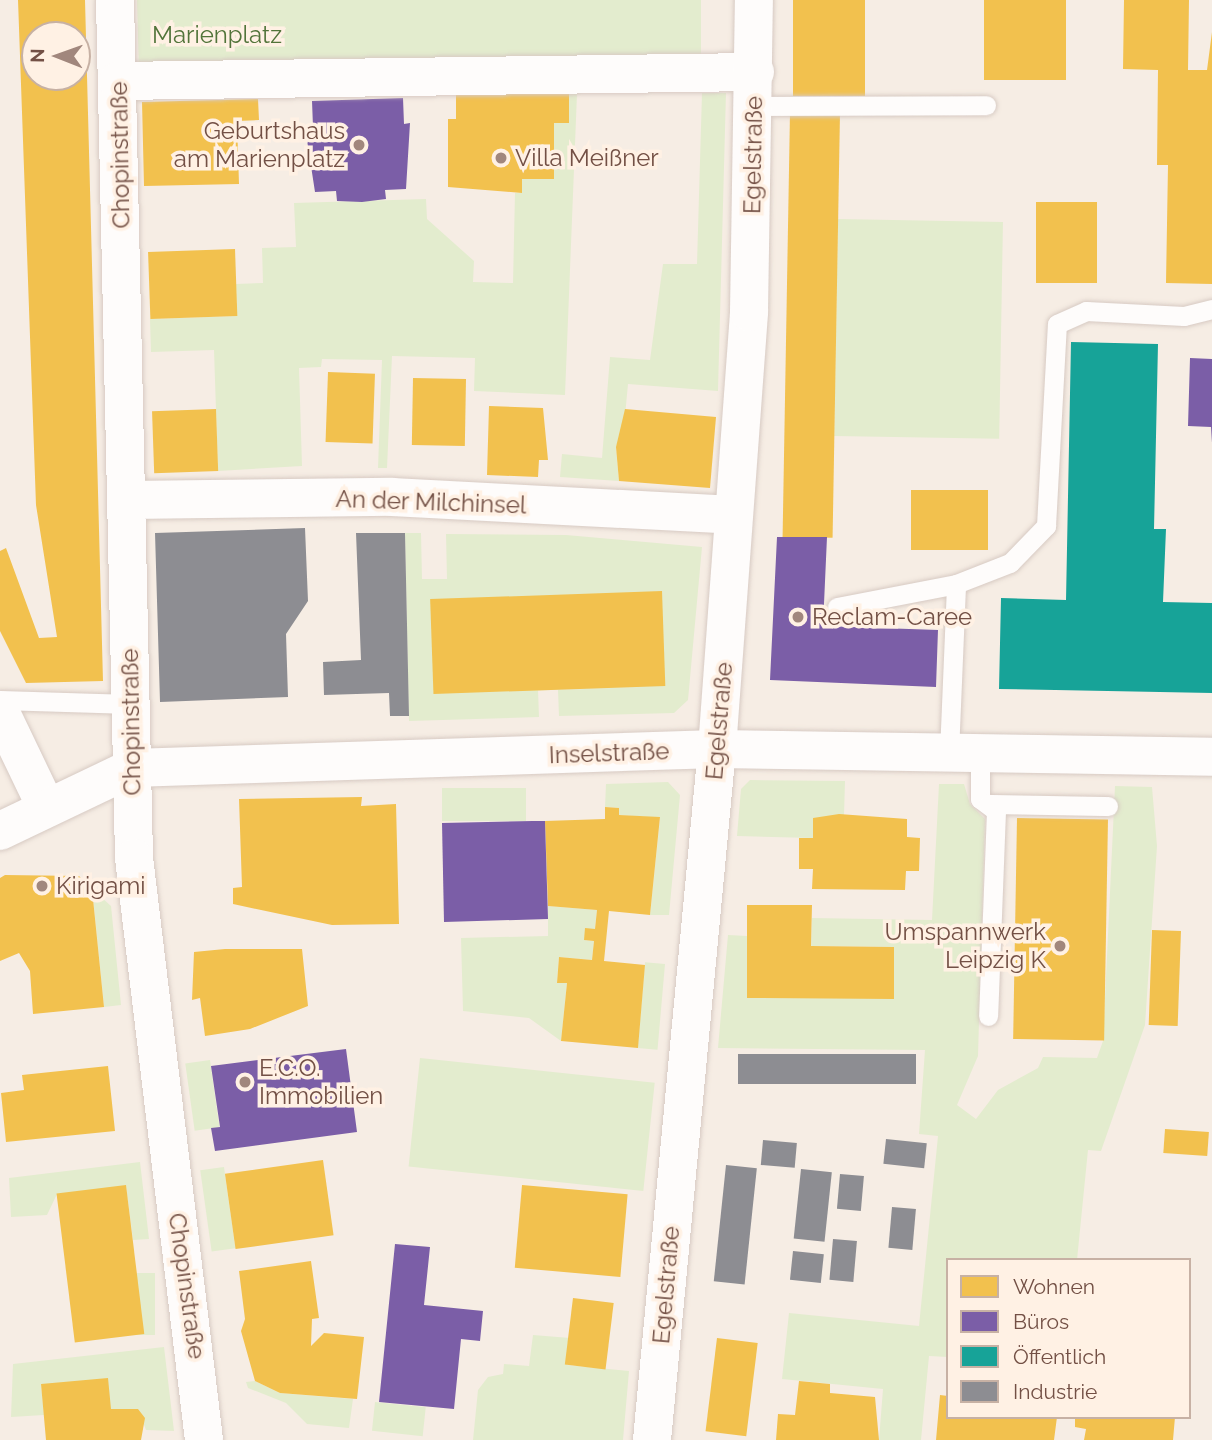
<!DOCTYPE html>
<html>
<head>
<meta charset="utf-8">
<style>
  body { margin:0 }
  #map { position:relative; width:1212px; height:1440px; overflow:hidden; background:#f6ede4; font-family:Raleway,sans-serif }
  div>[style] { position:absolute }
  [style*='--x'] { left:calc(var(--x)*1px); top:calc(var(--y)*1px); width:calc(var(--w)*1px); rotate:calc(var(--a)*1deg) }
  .green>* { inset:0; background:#e3ecce; transform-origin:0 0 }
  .homes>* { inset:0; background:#f2c14e; transform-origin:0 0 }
  .offices>* { inset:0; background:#7b5ea7 }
  .public>* { inset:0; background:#17a398 }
  .industry>* { inset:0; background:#8d8d92; transform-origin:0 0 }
  .roads { filter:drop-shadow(0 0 2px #d7cac3) drop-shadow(0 0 2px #d7cac3) }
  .lane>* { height:19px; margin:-9.5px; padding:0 9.5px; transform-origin:9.5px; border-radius:9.5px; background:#fefcfb }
  .street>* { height:38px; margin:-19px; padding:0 19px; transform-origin:19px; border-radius:19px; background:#fefcfb }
  .dots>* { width:19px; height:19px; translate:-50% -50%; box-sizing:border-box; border:4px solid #fff1e4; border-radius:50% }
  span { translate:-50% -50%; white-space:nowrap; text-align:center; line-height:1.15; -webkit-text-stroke:7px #fff1e4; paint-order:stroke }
  .park-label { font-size:24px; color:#52743a }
  .poi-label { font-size:24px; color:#735045 }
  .right { translate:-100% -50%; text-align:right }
  .left { translate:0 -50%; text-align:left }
  .street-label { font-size:24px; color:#735045 }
  .legend { position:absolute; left:946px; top:1258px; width:245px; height:161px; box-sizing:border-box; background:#fff1e4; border:2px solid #c7b1a4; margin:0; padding:9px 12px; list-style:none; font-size:21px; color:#735045 }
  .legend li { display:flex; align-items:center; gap:14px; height:35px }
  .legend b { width:35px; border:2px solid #c7b1a4 }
  .north { position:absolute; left:21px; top:21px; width:70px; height:70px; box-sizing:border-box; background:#fff1e4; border:2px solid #c7b1a4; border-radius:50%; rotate:271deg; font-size:19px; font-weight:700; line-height:28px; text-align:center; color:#735045 }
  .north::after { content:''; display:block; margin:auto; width:24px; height:32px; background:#a1877d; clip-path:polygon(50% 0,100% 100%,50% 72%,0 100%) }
</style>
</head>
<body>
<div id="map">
  <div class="green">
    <div style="clip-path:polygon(137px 0,701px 0,701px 60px,139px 72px)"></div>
    <div style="clip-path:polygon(702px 93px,726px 93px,718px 391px,628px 384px,623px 437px,616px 447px,619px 481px,560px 477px,562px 454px,602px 458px,610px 357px,650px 360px,663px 264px,697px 264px)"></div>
    <div style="clip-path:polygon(569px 94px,577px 94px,565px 395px,474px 391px,475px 358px,392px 356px,387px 468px,378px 468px,382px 360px,322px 359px,321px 367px,299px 368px,302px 466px,218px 471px,214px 350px,151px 352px,150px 319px,237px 316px,236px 284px,263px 283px,262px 248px,296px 247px,294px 203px,426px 199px,427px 219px,474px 261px,473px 282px,513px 283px,515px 193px,522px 193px,522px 179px,554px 179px,554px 123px,569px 123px)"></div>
    <div style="left:838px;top:219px;width:165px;height:217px;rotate:1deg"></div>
    <div style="clip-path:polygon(405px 533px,421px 533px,422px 579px,447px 579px,446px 534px,566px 535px,702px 547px,688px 700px,674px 713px,559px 716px,558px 690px,666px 686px,434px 694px,538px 690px,539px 717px,409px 721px)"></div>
    <div style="clip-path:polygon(750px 780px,845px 781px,844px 815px,813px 838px,737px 836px,741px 789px)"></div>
    <div style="clip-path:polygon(668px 782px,680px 795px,669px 915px,650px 915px,660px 818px,619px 815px,619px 808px,605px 807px,606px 784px)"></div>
    <div style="clip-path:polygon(939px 784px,964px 784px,970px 804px,985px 819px,978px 1056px,957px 1105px,976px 1119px,998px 1090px,1038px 1068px,1043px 1057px,1097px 1058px,1103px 1041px,1115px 786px,1152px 787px,1157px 846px,1145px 1025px,1101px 1151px,1088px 1150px,1077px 1260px,948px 1260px,948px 1357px,929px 1356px,921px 1440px,879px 1440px,883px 1389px,782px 1379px,789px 1313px,919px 1326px,938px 1136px,919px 1134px,925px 1050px,718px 1048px,728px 935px,747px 936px,747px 998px,894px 998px,894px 947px,811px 946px,812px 918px,932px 920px)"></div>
    <div style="left:526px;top:788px;width:33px;height:84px;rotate:90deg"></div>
    <div style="clip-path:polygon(101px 897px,111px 906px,121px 1005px,104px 1007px,93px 898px)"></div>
    <div style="clip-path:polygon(548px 906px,597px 910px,595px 929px,584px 940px,594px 941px,592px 960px,559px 957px,557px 982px,567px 983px,561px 1041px,529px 1018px,463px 1011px,461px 938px,548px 936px)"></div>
    <div style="left:665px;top:964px;width:86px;height:20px;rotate:95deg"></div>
    <div style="left:420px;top:1058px;width:236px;height:109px;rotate:6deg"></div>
    <div style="left:210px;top:1060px;width:68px;height:25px;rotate:82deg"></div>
    <div style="clip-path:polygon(140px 1162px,149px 1239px,133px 1240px,126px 1186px,57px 1194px,47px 1215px,11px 1217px,9px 1178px)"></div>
    <div style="left:224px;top:1167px;width:82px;height:24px;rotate:82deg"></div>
    <div style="left:137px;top:1273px;width:18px;height:62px"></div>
    <div style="clip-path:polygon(533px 1335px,570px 1338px,567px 1365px,629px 1371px,623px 1440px,473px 1440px,478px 1390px,488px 1377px,503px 1374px,504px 1364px,529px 1366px)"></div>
    <div style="clip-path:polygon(164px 1347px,174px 1431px,146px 1430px,138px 1409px,111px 1409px,41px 1384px,44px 1415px,11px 1417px,13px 1364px)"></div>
    <div style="clip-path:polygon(255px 1381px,280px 1393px,353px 1399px,349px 1428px,307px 1424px,286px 1403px,248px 1388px,246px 1382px)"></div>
    <div style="left:375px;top:1402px;width:51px;height:29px;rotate:6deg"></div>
  </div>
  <div class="homes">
    <div style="clip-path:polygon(evenodd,18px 0,85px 0,103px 681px,26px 683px,0 631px,0 551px,6px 548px,39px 638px,57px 637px,36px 505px,18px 0,35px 35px,77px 35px,77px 77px,35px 77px,35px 35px)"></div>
    <div style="left:793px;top:0;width:72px;height:96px"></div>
    <div style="left:984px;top:0;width:82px;height:80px"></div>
    <div style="clip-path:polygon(1124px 0,1189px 0,1188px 70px,1207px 70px,1212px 32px,1212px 284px,1166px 283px,1168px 165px,1157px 165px,1158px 70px,1123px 69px)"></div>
    <div style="clip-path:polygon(456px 94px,569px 94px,569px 123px,554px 123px,554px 179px,522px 179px,522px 193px,448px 187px,448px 119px,456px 119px)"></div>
    <div style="clip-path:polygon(258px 99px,259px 120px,237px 121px,239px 184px,144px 186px,142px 102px)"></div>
    <div style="left:790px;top:112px;width:50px;height:425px;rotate:1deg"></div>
    <div style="left:1036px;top:202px;width:61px;height:81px"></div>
    <div style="left:235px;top:249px;width:67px;height:87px;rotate:88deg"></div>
    <div style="left:328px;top:372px;width:47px;height:70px;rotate:2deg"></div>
    <div style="left:413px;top:378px;width:53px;height:67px;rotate:1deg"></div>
    <div style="clip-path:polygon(489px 406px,543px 408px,548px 460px,539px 460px,538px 477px,487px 475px)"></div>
    <div style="left:216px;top:409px;width:62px;height:64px;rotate:88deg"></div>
    <div style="clip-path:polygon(625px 409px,716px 417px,710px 488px,619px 481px,616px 447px)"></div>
    <div style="left:911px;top:490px;width:77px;height:60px"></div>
    <div style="left:662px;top:591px;width:95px;height:232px;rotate:88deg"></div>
    <div style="clip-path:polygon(362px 797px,361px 806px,396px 804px,399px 924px,332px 925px,233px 904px,233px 888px,242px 887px,239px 799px)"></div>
    <div style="clip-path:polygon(605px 807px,619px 808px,619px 815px,660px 817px,650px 915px,609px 911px,604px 961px,645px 965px,638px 1048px,561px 1041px,567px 983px,557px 983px,559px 957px,592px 960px,594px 941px,584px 940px,585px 928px,595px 929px,597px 910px,548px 906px,545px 821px,605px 819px)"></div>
    <div style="clip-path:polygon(839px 814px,907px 819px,907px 837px,920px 838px,919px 871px,906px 871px,905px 890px,812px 889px,813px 869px,799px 869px,799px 838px,813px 838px,813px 818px)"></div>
    <div style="left:1017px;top:818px;width:91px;height:221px;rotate:1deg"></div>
    <div style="clip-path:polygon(5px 875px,79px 876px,92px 889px,104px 1007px,33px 1014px,30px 971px,19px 953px,0 961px,0 878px)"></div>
    <div style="clip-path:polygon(747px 905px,812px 905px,811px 946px,894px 947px,894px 999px,747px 998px)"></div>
    <div style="left:1152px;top:930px;width:29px;height:95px;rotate:2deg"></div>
    <div style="clip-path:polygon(225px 949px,302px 949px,308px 1006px,250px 1029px,205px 1036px,200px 998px,192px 1000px,194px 952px)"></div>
    <div style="clip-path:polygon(108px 1066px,115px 1131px,6px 1142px,1px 1093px,24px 1090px,22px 1075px)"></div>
    <div style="left:1165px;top:1129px;width:44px;height:24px;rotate:4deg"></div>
    <div style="left:323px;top:1160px;width:76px;height:99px;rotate:82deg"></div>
    <div style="left:126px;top:1185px;width:150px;height:70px;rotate:83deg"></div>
    <div style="left:522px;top:1185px;width:106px;height:83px;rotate:5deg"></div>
    <div style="clip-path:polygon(311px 1261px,319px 1318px,312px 1319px,311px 1346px,324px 1333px,364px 1337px,357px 1399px,280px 1393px,255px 1381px,241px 1331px,245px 1319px,239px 1271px)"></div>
    <div style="left:573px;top:1298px;width:41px;height:67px;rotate:7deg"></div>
    <div style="left:717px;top:1338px;width:41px;height:94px;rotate:7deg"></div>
    <div style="clip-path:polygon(108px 1378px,111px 1409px,138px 1409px,145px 1418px,141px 1440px,46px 1440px,41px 1384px)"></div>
    <div style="clip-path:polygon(799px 1381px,830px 1384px,830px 1393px,875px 1397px,879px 1440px,776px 1440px,778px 1414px,795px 1415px)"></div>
    <div style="clip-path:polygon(940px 1395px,948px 1396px,948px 1417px,1057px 1417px,1054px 1440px,936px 1440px)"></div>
    <div style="clip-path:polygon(1075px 1417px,1175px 1417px,1173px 1440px,1084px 1440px,1086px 1429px,1075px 1427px)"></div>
  </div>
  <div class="offices">
    <div style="clip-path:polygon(403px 98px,404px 124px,410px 123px,406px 189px,385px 190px,386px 199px,362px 202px,337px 201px,336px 191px,315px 192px,305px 127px,313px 127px,312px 101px)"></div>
    <div style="clip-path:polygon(1190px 358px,1212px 359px,1212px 443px,1211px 427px,1188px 426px)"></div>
    <div style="clip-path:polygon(777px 537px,827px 537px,823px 626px,938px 630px,936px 687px,770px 680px)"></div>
    <div style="clip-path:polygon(533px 821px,545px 821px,548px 919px,444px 922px,442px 823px)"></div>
    <div style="clip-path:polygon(346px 1049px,357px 1132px,215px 1151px,211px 1128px,220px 1127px,211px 1066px)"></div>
    <div style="clip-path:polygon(395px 1244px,430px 1247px,424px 1305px,483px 1311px,480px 1341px,461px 1339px,454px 1409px,379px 1402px)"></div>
  </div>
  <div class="public">
    <div style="clip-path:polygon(1071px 342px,1158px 344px,1154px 529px,1166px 529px,1163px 602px,1212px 603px,1212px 693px,999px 689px,1001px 598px,1066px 600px)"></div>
  </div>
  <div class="industry">
    <div style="clip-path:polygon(305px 528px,308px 601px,286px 634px,288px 697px,160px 702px,155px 533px)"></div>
    <div style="clip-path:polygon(356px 533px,405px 533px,409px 716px,390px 716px,389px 693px,324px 695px,323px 662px,361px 660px)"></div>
    <div style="left:738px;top:1054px;width:178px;height:30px"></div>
    <div style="left:886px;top:1139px;width:41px;height:25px;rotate:6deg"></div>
    <div style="left:763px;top:1140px;width:34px;height:25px;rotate:5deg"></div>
    <div style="left:726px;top:1165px;width:31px;height:117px;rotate:6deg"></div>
    <div style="left:801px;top:1169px;width:31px;height:70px;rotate:6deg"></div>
    <div style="left:840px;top:1174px;width:24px;height:35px;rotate:5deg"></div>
    <div style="left:892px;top:1207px;width:24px;height:41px;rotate:5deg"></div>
    <div style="left:833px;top:1239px;width:24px;height:41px;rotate:5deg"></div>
    <div style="left:793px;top:1251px;width:31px;height:29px;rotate:6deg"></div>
  </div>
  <div class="roads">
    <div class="lane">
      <div style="--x:754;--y:106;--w:232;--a:-0.2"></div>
      <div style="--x:837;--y:607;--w:121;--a:-10.9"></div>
      <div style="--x:0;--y:700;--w:131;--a:1.7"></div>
      <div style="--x:949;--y:753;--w:169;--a:-87.6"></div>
      <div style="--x:956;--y:584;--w:58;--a:-21.3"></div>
      <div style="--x:1010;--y:563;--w:52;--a:-45.8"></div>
      <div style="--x:1046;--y:526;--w:202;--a:-86.9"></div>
      <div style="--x:1057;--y:324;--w:32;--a:-24"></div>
      <div style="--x:1086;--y:311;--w:98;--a:2.9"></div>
      <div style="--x:1184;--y:316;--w:29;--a:-14"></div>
      <div style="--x:980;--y:753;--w:46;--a:90"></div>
      <div style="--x:980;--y:799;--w:20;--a:37"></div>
      <div style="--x:996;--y:811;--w:205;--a:92.2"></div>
      <div style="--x:988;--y:804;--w:120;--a:1"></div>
    </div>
    <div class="street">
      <div style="--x:115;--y:0;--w:858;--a:88.73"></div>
      <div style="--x:134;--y:858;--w:586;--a:83.14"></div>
      <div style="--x:118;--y:81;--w:637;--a:-0.81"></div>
      <div style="--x:128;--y:500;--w:264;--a:-0.7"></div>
      <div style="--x:392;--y:497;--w:342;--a:3"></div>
      <div style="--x:0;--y:711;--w:106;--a:64.4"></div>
      <div style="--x:0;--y:831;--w:146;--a:-25.5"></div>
      <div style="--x:132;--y:768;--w:585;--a:-1.86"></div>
      <div style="--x:717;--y:749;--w:495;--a:0.9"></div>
      <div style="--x:652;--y:1440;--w:694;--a:-84.63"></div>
      <div style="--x:717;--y:749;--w:438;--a:-85.8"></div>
      <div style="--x:749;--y:312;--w:312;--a:-89.1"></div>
    </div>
  </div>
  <div class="dots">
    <div style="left:359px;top:145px;background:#a1877d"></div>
    <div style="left:501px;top:158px;background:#a1877d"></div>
    <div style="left:798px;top:617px;background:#a1877d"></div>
    <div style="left:42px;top:886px;background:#a1877d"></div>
    <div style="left:1060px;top:946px;background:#a1877d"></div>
    <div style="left:245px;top:1082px;background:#a1877d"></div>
  </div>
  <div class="park-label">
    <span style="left:217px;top:35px">Marienplatz</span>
  </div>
  <div class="poi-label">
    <span class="right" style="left:345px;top:145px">Geburtshaus<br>am Marienplatz</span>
    <span class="left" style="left:515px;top:158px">Villa Meißner</span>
    <span class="left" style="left:812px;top:617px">Reclam-Caree</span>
    <span class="left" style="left:56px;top:886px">Kirigami</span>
    <span class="right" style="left:1046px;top:946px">Umspannwerk<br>Leipzig K</span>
    <span class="left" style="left:259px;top:1082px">E.C.O.<br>Immobilien</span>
  </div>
  <div class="street-label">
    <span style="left:120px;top:155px;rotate:-91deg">Chopinstraße</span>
    <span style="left:753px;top:155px;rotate:-89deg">Egelstraße</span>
    <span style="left:431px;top:502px;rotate:2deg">An der Milchinsel</span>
    <span style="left:719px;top:721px;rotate:-85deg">Egelstraße</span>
    <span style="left:131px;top:722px;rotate:-91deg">Chopinstraße</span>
    <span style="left:609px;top:753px;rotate:-2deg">Inselstraße</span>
    <span style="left:666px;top:1285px;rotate:-85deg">Egelstraße</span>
    <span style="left:187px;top:1286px;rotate:82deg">Chopinstraße</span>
  </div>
  <ul class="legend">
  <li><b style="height:19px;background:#f2c14e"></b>Wohnen</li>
  <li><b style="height:19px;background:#7b5ea7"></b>Büros</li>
  <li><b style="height:19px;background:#17a398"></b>Öffentlich</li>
  <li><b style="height:19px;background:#8d8d92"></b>Industrie</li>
  </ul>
  <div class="north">N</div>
</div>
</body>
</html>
